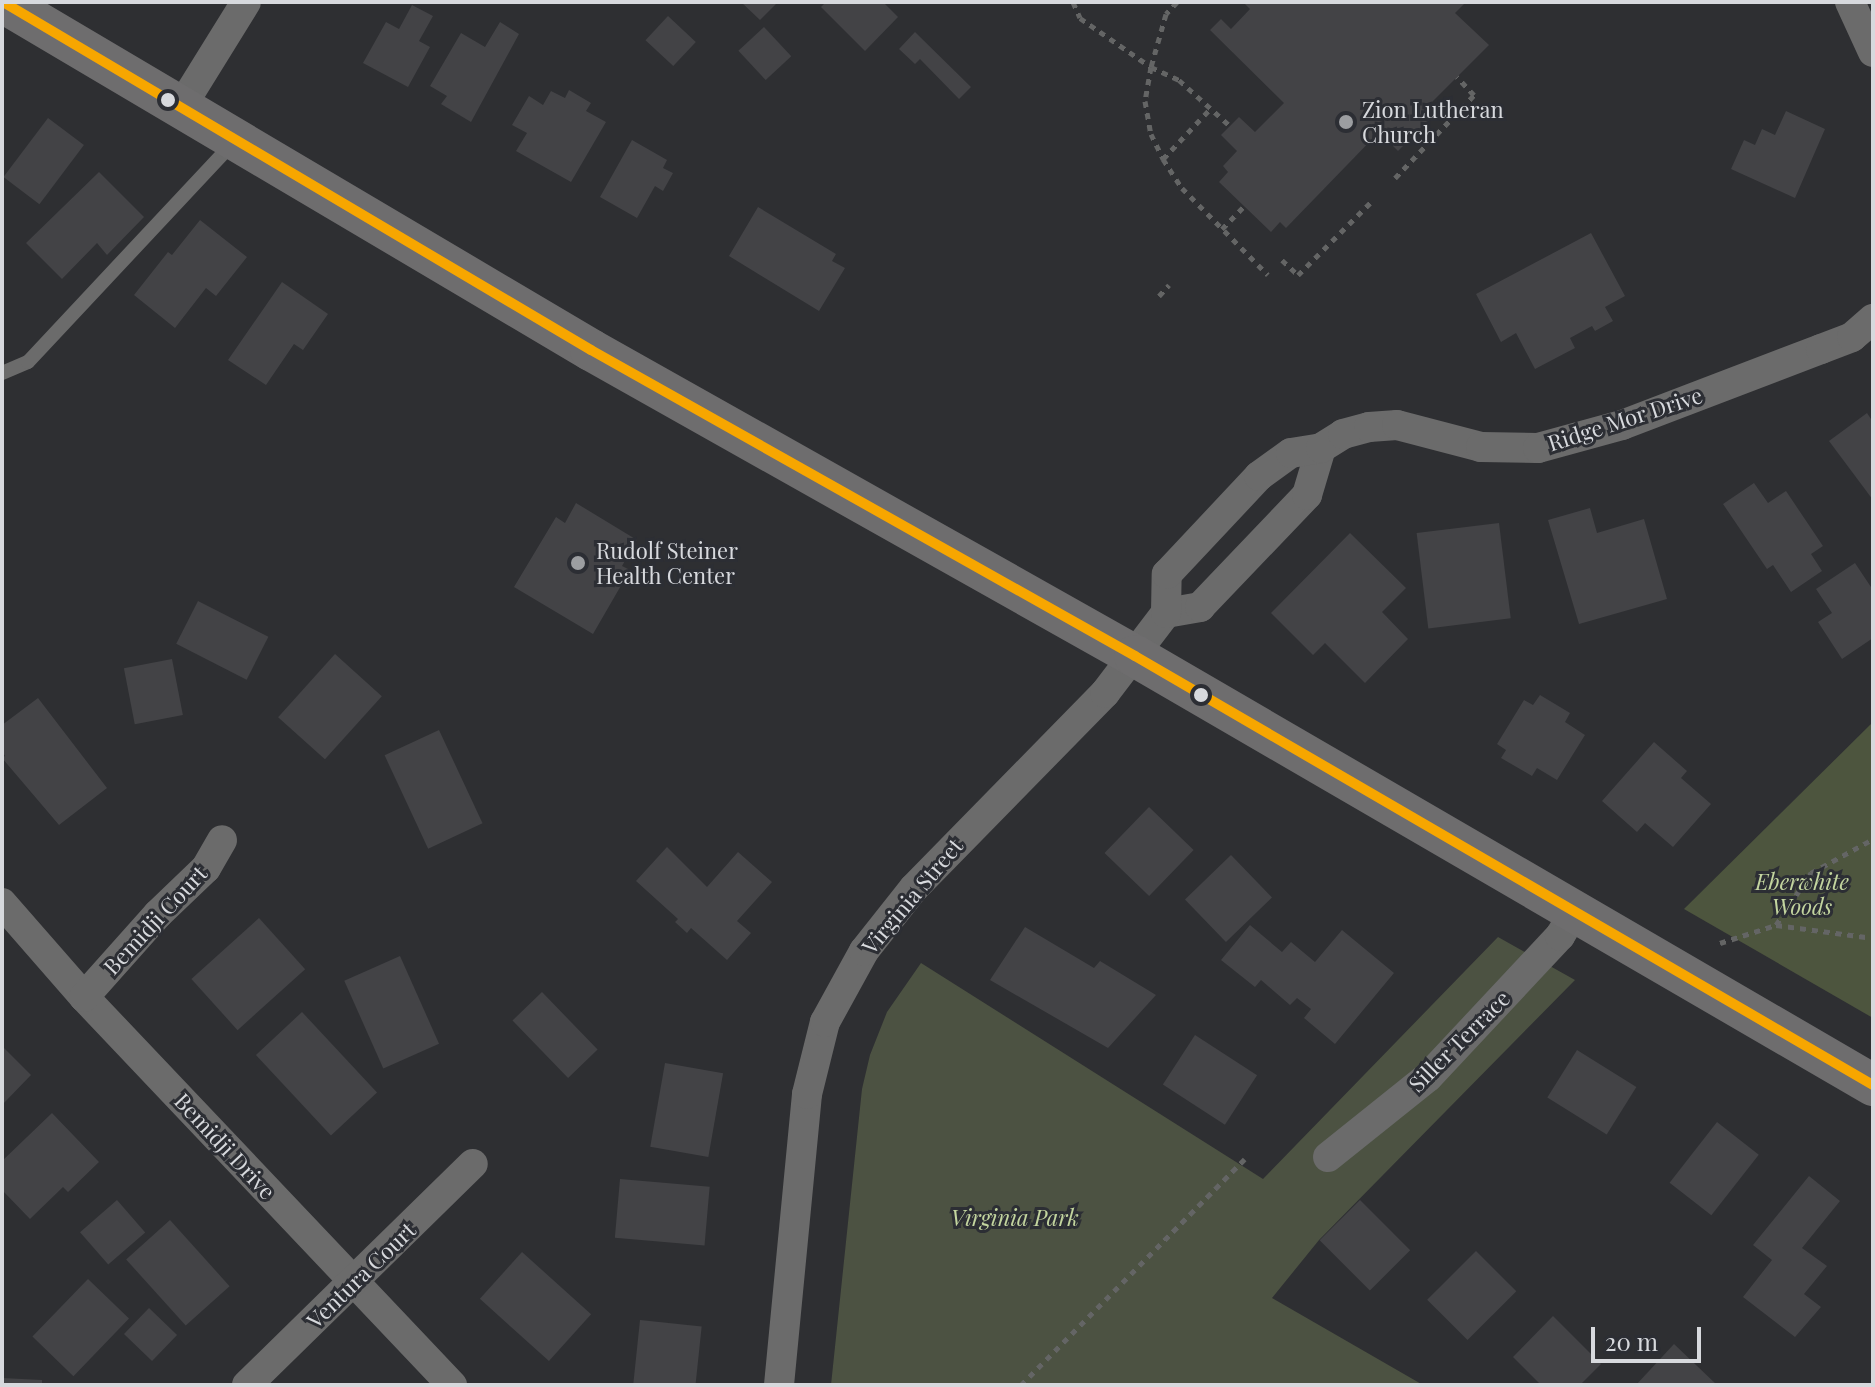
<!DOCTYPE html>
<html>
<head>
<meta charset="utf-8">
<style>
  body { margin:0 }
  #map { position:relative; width:1875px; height:1387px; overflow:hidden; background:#2e2f32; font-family:"Playfair Display",serif }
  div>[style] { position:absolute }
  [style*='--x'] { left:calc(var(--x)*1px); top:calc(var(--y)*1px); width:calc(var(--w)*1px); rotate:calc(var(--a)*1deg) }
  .green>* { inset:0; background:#4c5242 }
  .forest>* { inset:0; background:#4d553e }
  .building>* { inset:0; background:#434346; transform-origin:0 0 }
  .path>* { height:5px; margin-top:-2.5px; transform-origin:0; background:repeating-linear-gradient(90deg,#646565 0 6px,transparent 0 12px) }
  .lane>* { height:14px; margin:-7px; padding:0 7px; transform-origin:7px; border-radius:7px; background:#6b6b6b }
  .street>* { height:30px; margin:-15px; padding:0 15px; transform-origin:15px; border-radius:15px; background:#6b6b6b }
  .secondary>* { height:42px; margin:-21px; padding:0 21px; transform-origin:21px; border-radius:21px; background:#6e6d6e }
  .bus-1>* { height:10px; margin:-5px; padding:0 5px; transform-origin:5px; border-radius:5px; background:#f7a600 }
  .dots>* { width:22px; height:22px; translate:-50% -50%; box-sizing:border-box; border:4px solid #2c2e34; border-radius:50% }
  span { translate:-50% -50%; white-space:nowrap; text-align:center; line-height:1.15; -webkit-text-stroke:6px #2c2e34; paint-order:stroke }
  .poi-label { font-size:22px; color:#d7d9dd }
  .left { translate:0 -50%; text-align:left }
  .street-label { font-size:22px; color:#d7d9dd }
  .park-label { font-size:22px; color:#c3d59f; font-style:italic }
  .frame { position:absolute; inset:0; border:4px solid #d7d9dd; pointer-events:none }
  .scale { position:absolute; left:1591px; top:1327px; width:110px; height:36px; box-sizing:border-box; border:4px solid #d7d9dd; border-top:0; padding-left:10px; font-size:24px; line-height:28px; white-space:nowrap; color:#d7d9dd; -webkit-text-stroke:6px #2c2e34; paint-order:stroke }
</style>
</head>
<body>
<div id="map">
  <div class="green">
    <div style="clip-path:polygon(1498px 937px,1575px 980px,1319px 1240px,1272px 1298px,1423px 1385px,831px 1385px,862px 1089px,870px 1055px,887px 1012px,921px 963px,1263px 1179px)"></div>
  </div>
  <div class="forest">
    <div style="clip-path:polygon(1873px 722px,1873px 1018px,1684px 909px)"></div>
  </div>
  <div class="building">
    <div style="clip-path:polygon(741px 2px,778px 2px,760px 20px)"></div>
    <div style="clip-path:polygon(826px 2px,883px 2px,898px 17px,865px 51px,821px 7px)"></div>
    <div style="clip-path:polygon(1243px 2px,1466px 2px,1455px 13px,1489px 45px,1429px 105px,1437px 112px,1398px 151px,1379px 132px,1286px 228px,1280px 222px,1271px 232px,1219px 182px,1228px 172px,1223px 166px,1237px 151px,1221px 135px,1239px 117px,1255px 132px,1284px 103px,1210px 30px,1221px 19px,1231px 29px,1250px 9px)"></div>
    <div style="clip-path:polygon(412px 5px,433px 16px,419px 41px,430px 47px,408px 87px,363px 63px,386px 22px,399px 29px)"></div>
    <div style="left:668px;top:16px;width:38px;height:33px;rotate:43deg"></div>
    <div style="clip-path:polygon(500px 22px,519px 34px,471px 122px,441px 104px,447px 96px,430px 86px,461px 33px,485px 47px)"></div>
    <div style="left:764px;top:27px;width:40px;height:35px;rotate:47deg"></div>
    <div style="clip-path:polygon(915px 32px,971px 87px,959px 99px,920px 59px,915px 64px,899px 49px)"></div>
    <div style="clip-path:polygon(569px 90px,591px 103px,586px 111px,606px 122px,571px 182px,516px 151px,527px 133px,512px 125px,529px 96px,543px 105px,551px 91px,565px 98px)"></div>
    <div style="clip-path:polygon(1786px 111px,1825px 129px,1795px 198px,1731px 169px,1744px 140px,1755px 145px,1762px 129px,1775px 135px)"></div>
    <div style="left:48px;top:118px;width:45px;height:74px;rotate:37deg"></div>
    <div style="clip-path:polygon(632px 140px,667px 160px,663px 168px,673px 173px,663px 191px,655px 186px,637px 218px,600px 197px)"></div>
    <div style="clip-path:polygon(99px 172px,144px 217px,107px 255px,97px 243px,62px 279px,26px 243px)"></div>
    <div style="clip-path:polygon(758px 207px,836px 254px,832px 261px,845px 268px,819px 311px,729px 256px)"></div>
    <div style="clip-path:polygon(200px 220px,247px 257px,216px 296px,206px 288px,175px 328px,134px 295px,168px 252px,172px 255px)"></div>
    <div style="clip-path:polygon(1591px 233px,1625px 296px,1605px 307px,1613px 321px,1595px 331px,1592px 326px,1570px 338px,1575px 348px,1535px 369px,1516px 333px,1501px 342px,1476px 294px)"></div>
    <div style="clip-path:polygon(282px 282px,328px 314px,303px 350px,294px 344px,266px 385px,228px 360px)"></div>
    <div style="clip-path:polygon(1867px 413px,1873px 422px,1873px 500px,1829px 441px)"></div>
    <div style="clip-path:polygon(1754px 483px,1768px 503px,1786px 491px,1823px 546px,1811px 554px,1822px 571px,1791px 592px,1773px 565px,1767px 569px,1723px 504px)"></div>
    <div style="clip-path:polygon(576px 503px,637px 540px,622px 566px,630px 570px,593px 634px,514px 587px,556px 517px,565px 523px)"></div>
    <div style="clip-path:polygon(1590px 508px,1597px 533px,1644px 519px,1667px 599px,1579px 624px,1548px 520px)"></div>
    <div style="left:1499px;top:523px;width:96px;height:83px;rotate:83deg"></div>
    <div style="clip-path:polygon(1350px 533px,1406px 588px,1382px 612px,1408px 639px,1365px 683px,1325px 643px,1313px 655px,1271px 613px)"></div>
    <div style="clip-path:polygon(1855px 563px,1873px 590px,1873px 638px,1842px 659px,1818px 622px,1832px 613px,1816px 589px)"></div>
    <div style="left:198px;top:601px;width:79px;height:48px;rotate:27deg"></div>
    <div style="left:335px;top:654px;width:63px;height:85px;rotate:42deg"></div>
    <div style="left:172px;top:659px;width:57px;height:49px;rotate:79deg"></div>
    <div style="clip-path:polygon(1540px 695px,1570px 713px,1565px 722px,1585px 735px,1557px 780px,1537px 768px,1532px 776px,1501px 758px,1506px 750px,1497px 744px,1524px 700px,1533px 705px)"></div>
    <div style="clip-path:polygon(38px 698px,107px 788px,59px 825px,2px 758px,5px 756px,2px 751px,2px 725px)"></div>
    <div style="left:439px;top:730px;width:103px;height:60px;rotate:65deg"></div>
    <div style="clip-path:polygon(1654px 742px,1687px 771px,1681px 778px,1711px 804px,1673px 847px,1645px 823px,1637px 832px,1602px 801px)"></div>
    <div style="left:1149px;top:807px;width:62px;height:64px;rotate:44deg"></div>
    <div style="clip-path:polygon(667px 847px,707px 887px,738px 852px,772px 882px,737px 921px,751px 933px,727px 960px,691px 928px,687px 933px,675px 922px,678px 919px,636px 881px)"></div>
    <div style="left:1231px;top:855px;width:59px;height:64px;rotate:46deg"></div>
    <div style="left:259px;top:918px;width:69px;height:91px;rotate:48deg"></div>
    <div style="clip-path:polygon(1250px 925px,1282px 952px,1291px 942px,1315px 962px,1342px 930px,1394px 973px,1335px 1044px,1304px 1018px,1311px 1009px,1297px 998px,1290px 1005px,1261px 980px,1255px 987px,1221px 960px)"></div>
    <div style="clip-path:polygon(1025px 927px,1094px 968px,1100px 961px,1156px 995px,1108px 1048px,990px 980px)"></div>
    <div style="left:400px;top:956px;width:96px;height:61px;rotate:66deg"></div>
    <div style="left:542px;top:992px;width:80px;height:41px;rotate:46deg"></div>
    <div style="left:302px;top:1012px;width:110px;height:63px;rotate:47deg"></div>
    <div style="left:1195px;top:1035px;width:74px;height:59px;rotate:33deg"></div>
    <div style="clip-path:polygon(2px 1046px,31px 1075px,2px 1105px)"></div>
    <div style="left:1577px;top:1050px;width:70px;height:56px;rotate:32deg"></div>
    <div style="left:665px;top:1063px;width:59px;height:85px;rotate:10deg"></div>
    <div style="clip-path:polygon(52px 1113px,99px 1162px,68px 1192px,63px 1187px,30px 1219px,2px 1190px,2px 1161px)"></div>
    <div style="left:1717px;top:1122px;width:53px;height:77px;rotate:38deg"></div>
    <div style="clip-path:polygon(1809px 1176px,1840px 1201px,1802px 1248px,1827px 1266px,1804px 1294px,1821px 1307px,1795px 1337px,1743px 1297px,1772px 1260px,1753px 1245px)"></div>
    <div style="left:620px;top:1179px;width:90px;height:59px;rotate:5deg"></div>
    <div style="left:117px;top:1200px;width:43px;height:49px;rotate:49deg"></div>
    <div style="left:1360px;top:1200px;width:71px;height:57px;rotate:45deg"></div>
    <div style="left:170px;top:1220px;width:89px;height:59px;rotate:48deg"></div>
    <div style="left:1476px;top:1251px;width:57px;height:69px;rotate:45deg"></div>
    <div style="left:522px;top:1252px;width:93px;height:63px;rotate:42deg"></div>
    <div style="left:88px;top:1279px;width:57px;height:80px;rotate:44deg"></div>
    <div style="left:149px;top:1308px;width:39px;height:36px;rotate:44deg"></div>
    <div style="clip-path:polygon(1553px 1316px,1601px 1364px,1580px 1385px,1541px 1385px,1513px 1357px)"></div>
    <div style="left:640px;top:1320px;width:62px;height:65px;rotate:6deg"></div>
    <div style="clip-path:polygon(1674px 1344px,1717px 1385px,1636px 1385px)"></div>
    <div style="clip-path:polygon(2px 1378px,42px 1380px,42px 1385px,2px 1385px)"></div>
  </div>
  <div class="path">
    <div style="--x:1073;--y:2;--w:17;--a:66"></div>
    <div style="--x:1080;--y:18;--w:86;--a:34.6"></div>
    <div style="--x:1151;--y:67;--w:35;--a:100"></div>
    <div style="--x:1145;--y:101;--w:34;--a:80"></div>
    <div style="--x:1151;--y:134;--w:28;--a:64"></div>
    <div style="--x:1163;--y:159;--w:71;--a:-46.7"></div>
    <div style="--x:1177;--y:2;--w:16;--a:133"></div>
    <div style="--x:1166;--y:14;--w:55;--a:105.8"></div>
    <div style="--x:1151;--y:67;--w:31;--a:25"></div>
    <div style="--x:1179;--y:80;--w:69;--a:42"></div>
    <div style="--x:1163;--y:159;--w:35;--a:57"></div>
    <div style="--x:1182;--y:188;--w:122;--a:45.3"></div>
    <div style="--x:1395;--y:178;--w:115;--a:-46.4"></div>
    <div style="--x:1474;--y:95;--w:25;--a:-133"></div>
    <div style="--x:1222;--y:229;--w:32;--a:-46"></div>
    <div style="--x:1282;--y:260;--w:22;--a:43"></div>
    <div style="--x:1298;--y:275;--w:102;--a:-45"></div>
    <div style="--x:1159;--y:296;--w:15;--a:-48"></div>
    <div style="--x:1776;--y:925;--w:63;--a:-56.1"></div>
    <div style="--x:1811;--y:873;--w:71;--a:-28.7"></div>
    <div style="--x:1720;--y:943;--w:59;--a:-17.8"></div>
    <div style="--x:1776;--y:925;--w:98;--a:7.6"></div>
    <div style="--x:1021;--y:1385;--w:318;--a:-45.3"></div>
  </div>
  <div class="lane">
    <div style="--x:2;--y:373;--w:28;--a:-23"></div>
    <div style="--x:28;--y:362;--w:300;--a:-46.9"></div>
  </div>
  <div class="street">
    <div style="--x:1850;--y:2;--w:55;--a:65.3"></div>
    <div style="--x:181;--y:107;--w:123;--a:-58.2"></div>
    <div style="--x:1166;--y:613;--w:35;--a:-10"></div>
    <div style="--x:1200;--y:607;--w:155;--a:-46.3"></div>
    <div style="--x:1307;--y:495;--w:49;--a:-73.4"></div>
    <div style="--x:2;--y:903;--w:125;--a:48.9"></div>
    <div style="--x:84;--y:997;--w:535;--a:46.52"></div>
    <div style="--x:84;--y:997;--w:111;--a:-48.3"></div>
    <div style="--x:158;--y:914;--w:66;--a:-43.8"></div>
    <div style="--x:206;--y:868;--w:32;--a:-60"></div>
    <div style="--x:1328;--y:1157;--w:128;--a:-38.7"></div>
    <div style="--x:1428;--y:1077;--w:193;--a:-46.9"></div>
    <div style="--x:1560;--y:936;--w:29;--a:-59"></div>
    <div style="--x:247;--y:1385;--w:316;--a:-44.4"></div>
    <div style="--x:779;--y:1385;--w:292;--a:-84.5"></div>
    <div style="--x:807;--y:1094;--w:74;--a:-76"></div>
    <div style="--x:825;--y:1022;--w:81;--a:-61.2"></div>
    <div style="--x:864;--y:951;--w:80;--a:-51.6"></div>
    <div style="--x:914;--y:888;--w:273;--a:-45.6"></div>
    <div style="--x:1105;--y:693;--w:101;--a:-52.7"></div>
    <div style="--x:1166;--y:613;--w:39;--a:-89"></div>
    <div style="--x:1167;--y:574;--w:134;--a:-46.8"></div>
    <div style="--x:1259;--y:476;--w:39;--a:-36"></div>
    <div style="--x:1291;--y:453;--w:30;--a:-9"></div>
    <div style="--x:1321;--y:448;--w:26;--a:-32"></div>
    <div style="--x:1343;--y:434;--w:27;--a:-15"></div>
    <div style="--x:1369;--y:427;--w:28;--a:-4"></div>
    <div style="--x:1397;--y:425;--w:87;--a:14.7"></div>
    <div style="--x:1481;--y:447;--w:57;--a:1"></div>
    <div style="--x:1538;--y:448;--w:87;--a:-15.3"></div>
    <div style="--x:1622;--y:425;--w:213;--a:-20.9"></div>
    <div style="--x:1821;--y:349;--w:33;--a:-21"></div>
    <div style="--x:1852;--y:337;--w:28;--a:-41"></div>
  </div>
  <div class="secondary">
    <div style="--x:3;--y:2;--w:683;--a:30.62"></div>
    <div style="--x:591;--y:350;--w:624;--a:29.36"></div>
    <div style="--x:1135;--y:656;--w:854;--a:30.17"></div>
  </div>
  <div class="bus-1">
    <div style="--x:3;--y:2;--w:683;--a:30.62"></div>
    <div style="--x:591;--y:350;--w:624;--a:29.36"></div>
    <div style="--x:1135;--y:656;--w:854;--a:30.17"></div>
  </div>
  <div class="dots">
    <div style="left:168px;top:100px;background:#d7d9dd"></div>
    <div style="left:1346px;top:122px;background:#9c9ea1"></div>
    <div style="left:578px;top:563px;background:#9c9ea1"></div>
    <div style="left:1201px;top:695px;background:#d7d9dd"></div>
  </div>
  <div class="poi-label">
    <span class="left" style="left:1362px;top:122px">Zion Lutheran<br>Church</span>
    <span class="left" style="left:596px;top:563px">Rudolf Steiner<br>Health Center</span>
  </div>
  <div class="street-label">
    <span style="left:1625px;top:419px;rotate:-18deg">Ridge Mor Drive</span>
    <span style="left:912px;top:896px;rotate:-50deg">Virginia Street</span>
    <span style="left:155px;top:920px;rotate:-47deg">Bemidji Court</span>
    <span style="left:1459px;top:1041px;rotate:-45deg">Siller Terrace</span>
    <span style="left:225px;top:1146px;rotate:47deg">Bemidji Drive</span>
    <span style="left:361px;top:1275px;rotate:-44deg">Ventura Court</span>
  </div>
  <div class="park-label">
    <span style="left:1802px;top:894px">Eberwhite<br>Woods</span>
    <span style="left:1015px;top:1218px">Virginia Park</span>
  </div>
  <div class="frame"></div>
  <div class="scale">20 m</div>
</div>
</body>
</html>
